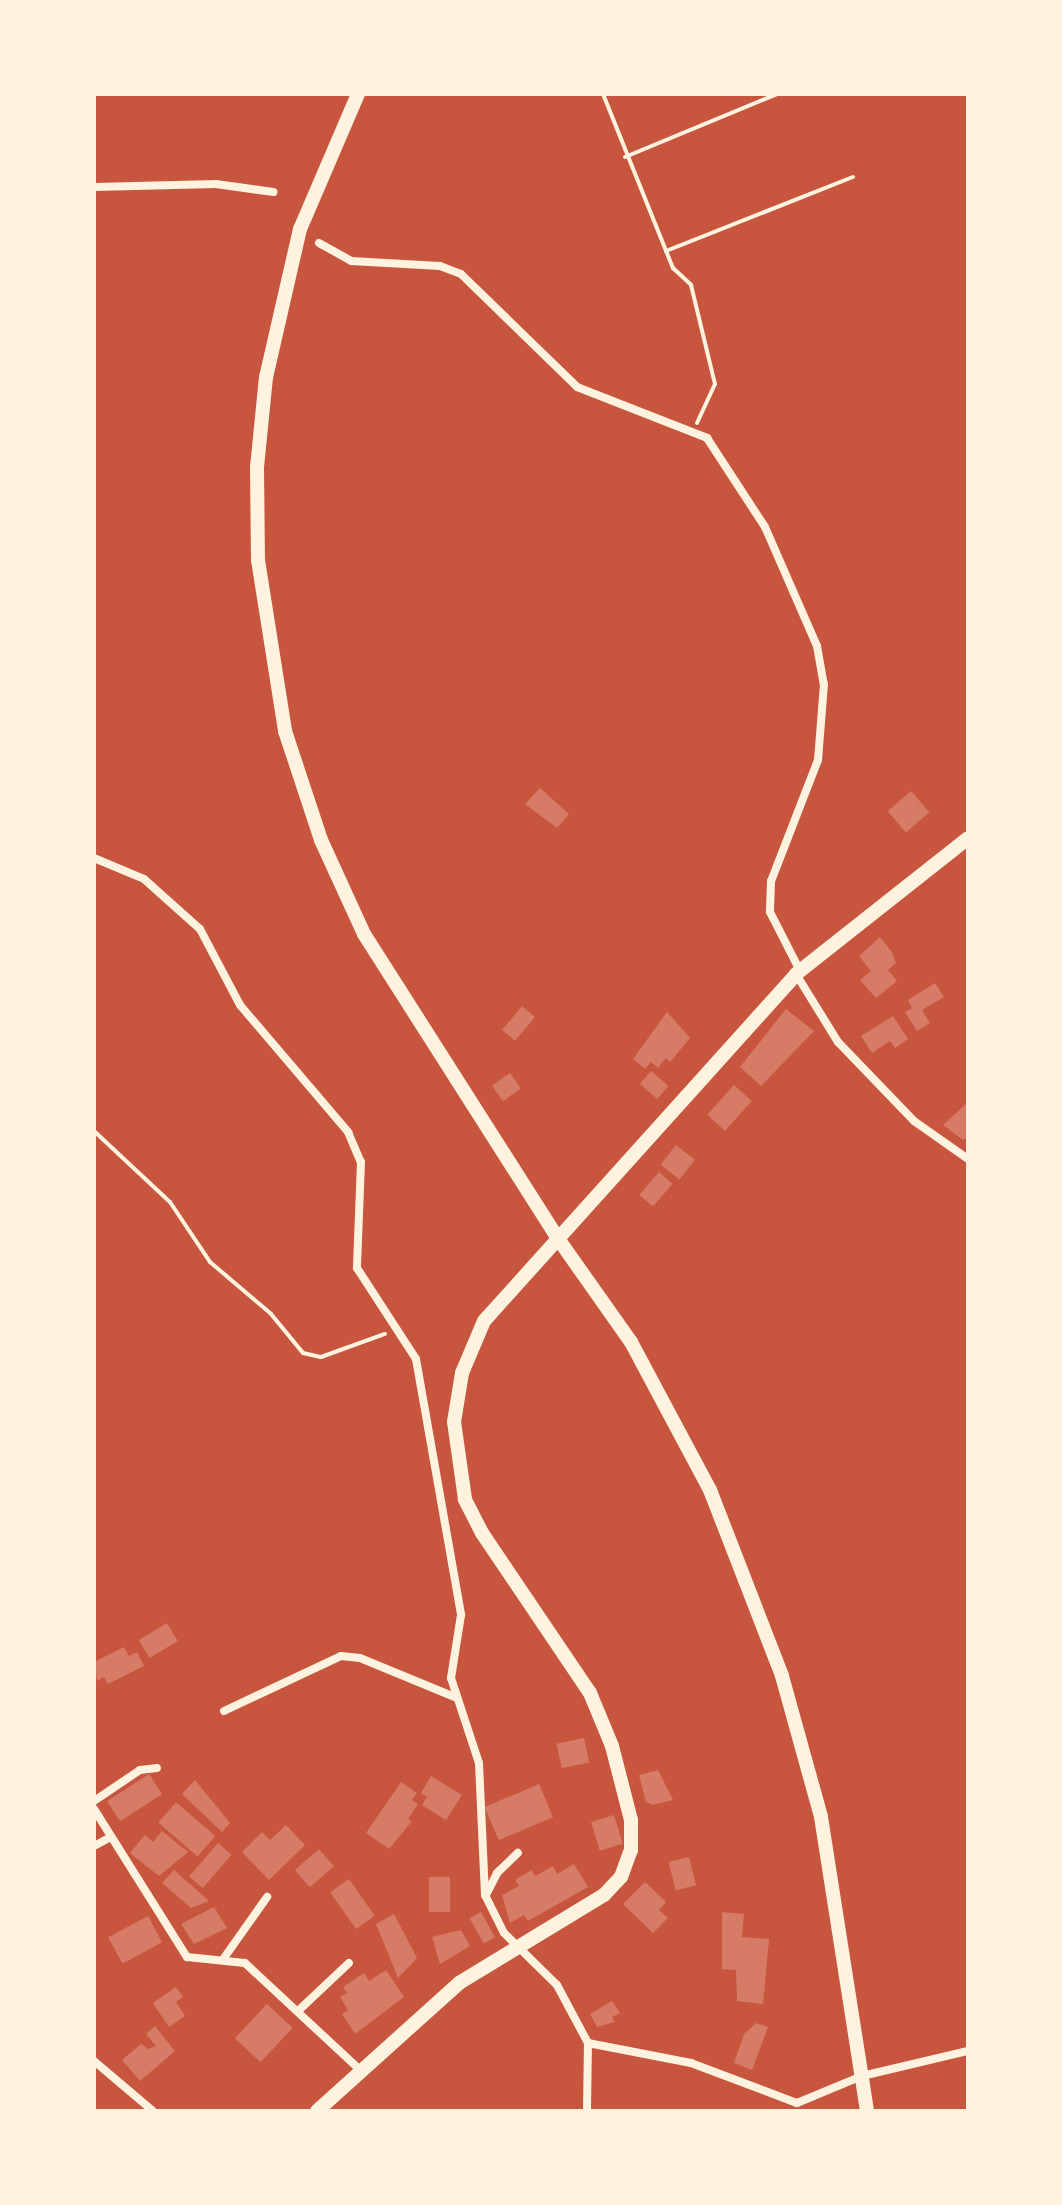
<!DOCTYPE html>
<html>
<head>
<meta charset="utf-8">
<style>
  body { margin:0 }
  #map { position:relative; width:1062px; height:2205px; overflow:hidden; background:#c8553d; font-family:"IBM Plex Serif",serif }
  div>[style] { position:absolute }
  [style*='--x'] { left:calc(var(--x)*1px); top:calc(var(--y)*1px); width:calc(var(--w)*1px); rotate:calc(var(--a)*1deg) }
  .building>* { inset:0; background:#d67c66; transform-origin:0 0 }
  .path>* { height:4px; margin:-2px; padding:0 2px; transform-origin:2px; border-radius:2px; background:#fff3e0 }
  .minor>* { height:8px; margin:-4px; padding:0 4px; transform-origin:4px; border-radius:4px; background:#fff3e0 }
  .primary>* { height:14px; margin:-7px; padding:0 7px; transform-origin:7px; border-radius:7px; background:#fff3e0 }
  span { translate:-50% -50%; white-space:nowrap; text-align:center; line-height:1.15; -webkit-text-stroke:8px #fff3e0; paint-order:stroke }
  .frame { position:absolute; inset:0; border:96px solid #fff3e0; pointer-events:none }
</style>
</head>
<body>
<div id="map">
  <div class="building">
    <div style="clip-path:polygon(540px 788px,569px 814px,557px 828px,525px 804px)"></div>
    <div style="left:911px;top:791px;width:28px;height:31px;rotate:49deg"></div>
    <div style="clip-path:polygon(880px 937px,892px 952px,896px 963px,888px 970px,897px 981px,876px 998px,860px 980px,871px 971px,859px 956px)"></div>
    <div style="clip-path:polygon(935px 983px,944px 997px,922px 1010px,930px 1023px,917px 1031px,905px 1012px,912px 1008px,908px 1000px)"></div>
    <div style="left:522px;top:1006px;width:17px;height:31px;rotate:40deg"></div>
    <div style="clip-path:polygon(786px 1009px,814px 1031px,761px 1086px,740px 1067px)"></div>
    <div style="clip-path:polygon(667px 1012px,690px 1038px,670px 1062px,666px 1058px,658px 1068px,651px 1062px,645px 1069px,633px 1059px)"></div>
    <div style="clip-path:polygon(893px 1016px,908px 1039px,895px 1048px,890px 1041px,872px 1053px,861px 1036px)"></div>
    <div style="left:651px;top:1071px;width:23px;height:17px;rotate:41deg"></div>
    <div style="left:510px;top:1073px;width:19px;height:22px;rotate:55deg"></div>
    <div style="left:734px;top:1085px;width:24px;height:40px;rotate:42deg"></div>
    <div style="clip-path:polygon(968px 1102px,968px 1137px,963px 1140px,943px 1125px)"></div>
    <div style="left:676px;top:1145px;width:24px;height:25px;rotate:38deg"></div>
    <div style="left:659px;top:1172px;width:18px;height:30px;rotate:41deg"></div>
    <div style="left:167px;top:1623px;width:21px;height:33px;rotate:59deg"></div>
    <div style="clip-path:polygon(124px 1647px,129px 1656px,137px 1652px,144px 1666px,108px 1684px,104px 1677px,97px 1681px,94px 1662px)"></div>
    <div style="left:584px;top:1738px;width:25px;height:28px;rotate:78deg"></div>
    <div style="clip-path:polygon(658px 1770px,673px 1800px,653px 1805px,646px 1802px,639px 1775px)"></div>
    <div style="left:149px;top:1774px;width:24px;height:50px;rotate:57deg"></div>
    <div style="clip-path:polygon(431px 1776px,462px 1795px,446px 1820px,422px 1805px,427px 1797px,421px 1793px)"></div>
    <div style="clip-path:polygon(195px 1780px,230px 1823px,222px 1832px,182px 1794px)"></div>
    <div style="clip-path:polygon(401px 1782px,417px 1793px,412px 1800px,418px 1804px,408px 1819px,412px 1821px,389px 1849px,366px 1833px)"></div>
    <div style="left:539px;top:1784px;width:36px;height:59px;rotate:67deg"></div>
    <div style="left:176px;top:1802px;width:52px;height:27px;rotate:41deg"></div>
    <div style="left:614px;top:1815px;width:30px;height:24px;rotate:73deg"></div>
    <div style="clip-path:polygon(286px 1825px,305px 1845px,269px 1880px,242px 1852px,262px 1832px,270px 1840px)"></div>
    <div style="clip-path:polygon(162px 1831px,188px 1852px,159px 1876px,130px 1853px,145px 1835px,153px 1842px)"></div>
    <div style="left:218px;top:1843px;width:18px;height:44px;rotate:41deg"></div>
    <div style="left:319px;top:1849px;width:23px;height:32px;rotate:49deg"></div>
    <div style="left:689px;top:1857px;width:29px;height:21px;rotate:76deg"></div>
    <div style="clip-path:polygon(574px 1864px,588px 1887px,528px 1921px,524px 1915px,510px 1923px,502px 1895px,519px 1886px,515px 1880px,532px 1870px,535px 1876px,553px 1866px,557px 1874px)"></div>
    <div style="clip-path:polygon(174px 1870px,209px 1901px,191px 1908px,162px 1883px)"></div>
    <div style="left:429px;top:1877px;width:21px;height:35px"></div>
    <div style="left:349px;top:1879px;width:45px;height:23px;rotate:55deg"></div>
    <div style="clip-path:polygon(645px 1882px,666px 1902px,659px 1910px,668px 1918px,653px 1933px,623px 1904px)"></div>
    <div style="clip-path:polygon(214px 1907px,227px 1928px,194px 1944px,181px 1924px)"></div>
    <div style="left:481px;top:1912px;width:29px;height:13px;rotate:61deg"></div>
    <div style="clip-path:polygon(722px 1912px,744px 1914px,742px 1937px,769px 1939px,763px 2004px,737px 2001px,736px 1970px,722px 1969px)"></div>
    <div style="clip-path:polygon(394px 1914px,417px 1958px,398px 1978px,376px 1924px)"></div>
    <div style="left:148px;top:1916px;width:30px;height:45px;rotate:62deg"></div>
    <div style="clip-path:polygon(461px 1930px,470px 1946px,440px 1964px,432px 1937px)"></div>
    <div style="clip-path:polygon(386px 1970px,404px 1997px,355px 2034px,342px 2014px,348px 2010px,340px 1997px,347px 1993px,343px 1987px,364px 1973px,369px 1981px)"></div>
    <div style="clip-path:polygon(176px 1987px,183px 1997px,176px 2002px,185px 2016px,169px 2027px,153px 2003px)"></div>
    <div style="clip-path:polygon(612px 2001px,620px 2013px,612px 2017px,615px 2022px,597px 2027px,590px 2014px)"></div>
    <div style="left:267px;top:2004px;width:35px;height:47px;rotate:43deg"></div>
    <div style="clip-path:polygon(756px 2023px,768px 2027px,752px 2070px,734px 2063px,744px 2034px)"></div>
    <div style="clip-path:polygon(155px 2026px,175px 2051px,140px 2081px,122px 2060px,141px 2044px,148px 2049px,156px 2046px,146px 2034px)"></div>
  </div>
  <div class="path">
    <div style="--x:603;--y:94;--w:188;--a:68.1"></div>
    <div style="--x:673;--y:268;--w:25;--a:43"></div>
    <div style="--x:691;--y:285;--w:102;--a:76.4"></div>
    <div style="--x:715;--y:384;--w:43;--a:114.8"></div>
    <div style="--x:625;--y:157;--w:165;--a:-22.5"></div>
    <div style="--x:666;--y:251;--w:201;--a:-21.6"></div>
    <div style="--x:94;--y:1131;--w:104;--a:43.1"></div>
    <div style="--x:170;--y:1202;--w:72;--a:56.3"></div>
    <div style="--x:210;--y:1262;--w:80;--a:40.4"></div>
    <div style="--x:271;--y:1314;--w:50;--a:50.6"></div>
    <div style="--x:303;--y:1353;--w:18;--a:13"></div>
    <div style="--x:321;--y:1357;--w:68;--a:-19.8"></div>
  </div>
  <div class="minor">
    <div style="--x:94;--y:187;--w:122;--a:-1.4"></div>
    <div style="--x:216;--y:184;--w:58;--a:8"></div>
    <div style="--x:319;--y:243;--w:37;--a:29"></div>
    <div style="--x:351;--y:261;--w:89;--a:3.2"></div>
    <div style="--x:440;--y:266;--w:22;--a:21"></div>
    <div style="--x:461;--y:274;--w:162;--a:44.2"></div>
    <div style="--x:577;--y:387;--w:140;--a:21.4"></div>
    <div style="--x:707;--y:438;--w:106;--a:56.9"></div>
    <div style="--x:765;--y:527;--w:130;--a:66.4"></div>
    <div style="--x:817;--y:646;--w:39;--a:80"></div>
    <div style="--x:824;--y:684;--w:76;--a:94.5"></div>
    <div style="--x:818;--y:760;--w:130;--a:111.2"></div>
    <div style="--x:771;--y:881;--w:31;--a:92"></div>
    <div style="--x:770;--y:912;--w:66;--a:63"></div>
    <div style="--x:94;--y:858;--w:54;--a:22.8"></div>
    <div style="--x:144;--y:879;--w:75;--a:41.8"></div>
    <div style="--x:200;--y:929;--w:86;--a:62.2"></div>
    <div style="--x:240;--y:1005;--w:167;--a:49.6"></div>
    <div style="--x:348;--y:1132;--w:33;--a:67"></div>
    <div style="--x:361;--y:1162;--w:106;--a:92.2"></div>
    <div style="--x:357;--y:1268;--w:108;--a:57"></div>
    <div style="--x:416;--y:1359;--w:260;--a:80"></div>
    <div style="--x:461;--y:1615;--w:64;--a:99"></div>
    <div style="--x:451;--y:1678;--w:89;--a:71.8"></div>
    <div style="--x:479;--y:1763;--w:132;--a:87.4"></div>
    <div style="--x:485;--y:1895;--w:42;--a:63.4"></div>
    <div style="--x:504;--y:1933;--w:74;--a:44.5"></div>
    <div style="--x:557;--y:1985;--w:66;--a:61.9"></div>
    <div style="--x:588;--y:2043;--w:105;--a:11"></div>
    <div style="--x:691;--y:2063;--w:113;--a:20.7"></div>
    <div style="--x:797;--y:2103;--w:70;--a:-22.6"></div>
    <div style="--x:862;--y:2076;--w:109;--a:-13.3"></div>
    <div style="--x:796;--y:974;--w:80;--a:58.3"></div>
    <div style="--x:838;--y:1042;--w:110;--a:46.1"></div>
    <div style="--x:914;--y:1121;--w:66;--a:35.1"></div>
    <div style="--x:224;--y:1711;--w:129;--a:-25.2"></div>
    <div style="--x:341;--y:1656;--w:19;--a:6"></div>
    <div style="--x:360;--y:1658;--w:105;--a:22.4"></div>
    <div style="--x:94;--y:1801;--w:55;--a:-34"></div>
    <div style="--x:140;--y:1770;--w:17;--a:-7"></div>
    <div style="--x:94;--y:1809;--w:175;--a:57.9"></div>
    <div style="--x:187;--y:1957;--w:58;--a:5.9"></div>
    <div style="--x:245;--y:1963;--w:157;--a:42.9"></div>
    <div style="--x:94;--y:1846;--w:19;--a:-28"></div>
    <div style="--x:487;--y:1893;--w:22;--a:-63"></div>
    <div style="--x:497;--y:1873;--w:29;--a:-44"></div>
    <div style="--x:224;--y:1958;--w:75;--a:-54.8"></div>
    <div style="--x:298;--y:2011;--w:70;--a:-43.3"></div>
    <div style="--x:94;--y:2061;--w:77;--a:40.3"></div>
    <div style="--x:587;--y:2111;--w:68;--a:-89.2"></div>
  </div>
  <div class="primary">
    <div style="--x:358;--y:94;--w:147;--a:113.2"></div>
    <div style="--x:300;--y:229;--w:152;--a:102.9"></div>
    <div style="--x:266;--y:377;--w:90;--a:95.7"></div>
    <div style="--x:257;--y:467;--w:93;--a:89.4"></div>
    <div style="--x:258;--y:560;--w:173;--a:81"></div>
    <div style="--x:285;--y:731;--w:115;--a:71.7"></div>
    <div style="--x:321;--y:840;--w:103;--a:65.4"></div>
    <div style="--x:364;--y:934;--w:363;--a:57.5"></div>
    <div style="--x:559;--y:1240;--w:125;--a:54.8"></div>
    <div style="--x:631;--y:1342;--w:168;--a:61.9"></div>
    <div style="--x:710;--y:1490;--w:199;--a:68.8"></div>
    <div style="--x:782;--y:1676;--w:146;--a:74.5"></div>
    <div style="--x:821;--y:1817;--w:298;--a:81.1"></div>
    <div style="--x:317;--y:2111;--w:191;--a:-42"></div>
    <div style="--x:459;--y:1983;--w:170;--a:-31.3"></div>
    <div style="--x:604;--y:1895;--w:25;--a:-47"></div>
    <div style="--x:621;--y:1877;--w:29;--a:-70"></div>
    <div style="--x:631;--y:1850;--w:30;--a:-90"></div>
    <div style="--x:631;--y:1820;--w:76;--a:-104.4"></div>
    <div style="--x:612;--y:1746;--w:57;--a:-112.5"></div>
    <div style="--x:590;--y:1693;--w:193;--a:-124"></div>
    <div style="--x:482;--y:1533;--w:38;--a:-117"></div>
    <div style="--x:465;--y:1499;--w:78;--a:-98.1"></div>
    <div style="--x:454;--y:1422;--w:50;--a:-80.7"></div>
    <div style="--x:462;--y:1373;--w:56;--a:-67.1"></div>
    <div style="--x:484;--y:1321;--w:467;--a:-48"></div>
    <div style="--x:796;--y:974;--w:219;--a:-38.3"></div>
  </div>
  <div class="frame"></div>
</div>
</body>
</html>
